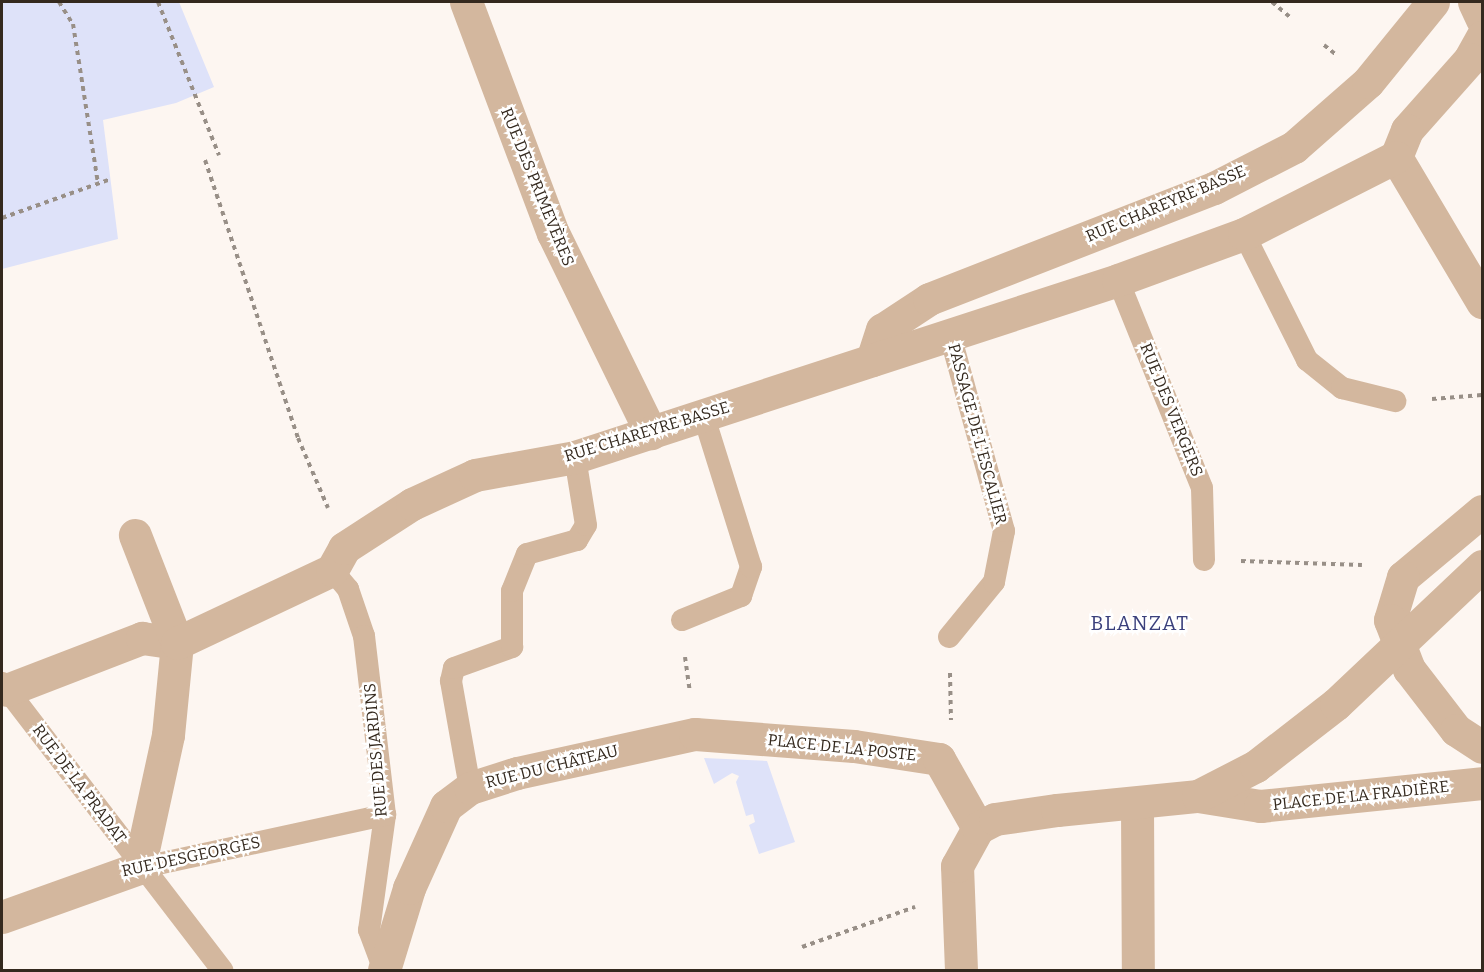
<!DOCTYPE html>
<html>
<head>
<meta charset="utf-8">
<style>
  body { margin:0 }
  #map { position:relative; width:1484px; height:972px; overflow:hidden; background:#fdf6f1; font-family:Bitter,serif }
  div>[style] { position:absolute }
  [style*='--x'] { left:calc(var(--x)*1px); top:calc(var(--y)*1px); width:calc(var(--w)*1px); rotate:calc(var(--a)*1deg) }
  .green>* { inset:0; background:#dee2f9 }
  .path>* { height:4px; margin-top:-2px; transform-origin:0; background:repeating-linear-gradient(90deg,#988f87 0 4.5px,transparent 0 9px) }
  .service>* { height:22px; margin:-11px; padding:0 11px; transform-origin:11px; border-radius:11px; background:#d3b79e }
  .minor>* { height:33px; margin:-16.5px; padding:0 16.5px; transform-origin:16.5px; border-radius:16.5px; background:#d3b79e }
  .tertiary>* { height:33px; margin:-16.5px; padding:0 16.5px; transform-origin:16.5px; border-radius:16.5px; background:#d3b79e }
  span { translate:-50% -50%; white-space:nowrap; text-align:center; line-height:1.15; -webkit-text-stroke:5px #fff; paint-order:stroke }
  .street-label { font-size:16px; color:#34291e }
  .quarter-label { font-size:20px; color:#3b407c; letter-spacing:1.5px }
  .frame { position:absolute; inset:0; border:3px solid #34291e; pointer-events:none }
</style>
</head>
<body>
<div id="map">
  <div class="green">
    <div style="clip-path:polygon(2px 2px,179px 2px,214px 87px,176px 103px,103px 120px,118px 239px,2px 269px)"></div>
    <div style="clip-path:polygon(704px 758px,767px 761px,795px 842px,759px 854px,749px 825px,755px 822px,753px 814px,746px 816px,736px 782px,739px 776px,732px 773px,714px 784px)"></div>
  </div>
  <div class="path">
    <div style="--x:59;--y:2;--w:26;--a:58"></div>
    <div style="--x:73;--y:24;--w:162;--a:81.1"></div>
    <div style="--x:158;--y:2;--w:165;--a:68.3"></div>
    <div style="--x:1272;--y:2;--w:23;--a:40"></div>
    <div style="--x:1324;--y:45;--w:14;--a:39"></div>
    <div style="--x:205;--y:160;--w:293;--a:71.5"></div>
    <div style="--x:298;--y:438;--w:76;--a:66.8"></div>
    <div style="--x:2;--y:218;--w:116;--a:-19.7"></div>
    <div style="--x:1432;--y:399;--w:50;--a:-4.6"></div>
    <div style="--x:1241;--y:561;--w:121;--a:1.9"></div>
    <div style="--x:685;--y:657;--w:35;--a:82"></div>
    <div style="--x:950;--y:673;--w:47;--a:88.8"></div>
    <div style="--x:802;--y:947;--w:120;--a:-19.5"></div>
  </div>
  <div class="service">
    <div style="--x:1244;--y:234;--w:141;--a:63.4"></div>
    <div style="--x:1307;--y:360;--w:45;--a:38.7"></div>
    <div style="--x:1342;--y:388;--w:55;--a:13.8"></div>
    <div style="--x:1118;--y:280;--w:224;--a:68"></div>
    <div style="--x:1202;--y:488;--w:72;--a:88.4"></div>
    <div style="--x:332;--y:570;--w:25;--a:50"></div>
    <div style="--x:348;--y:589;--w:50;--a:71.2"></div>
    <div style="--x:364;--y:636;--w:180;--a:83.3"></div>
    <div style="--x:385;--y:815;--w:116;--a:97.9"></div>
    <div style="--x:369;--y:930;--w:43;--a:69.4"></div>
    <div style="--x:682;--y:620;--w:64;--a:-22.1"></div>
    <div style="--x:741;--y:596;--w:31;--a:-71"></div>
    <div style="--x:751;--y:567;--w:157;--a:-107.4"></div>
    <div style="--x:949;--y:637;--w:71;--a:-50.7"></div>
    <div style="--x:994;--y:582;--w:52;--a:-78.9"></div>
    <div style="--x:1004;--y:531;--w:203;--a:-105.4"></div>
    <div style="--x:2;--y:683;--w:362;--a:52.5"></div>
    <div style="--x:470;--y:788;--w:109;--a:-100.1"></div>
    <div style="--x:451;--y:681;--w:13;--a:-77"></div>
    <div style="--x:454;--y:668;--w:62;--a:-19.9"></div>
    <div style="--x:512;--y:647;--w:56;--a:-90"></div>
    <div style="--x:512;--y:591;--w:40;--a:-68"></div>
    <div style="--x:527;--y:554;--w:52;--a:-15.6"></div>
    <div style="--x:577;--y:540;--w:17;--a:-59"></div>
    <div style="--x:586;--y:525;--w:69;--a:-99.2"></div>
    <div style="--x:139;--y:868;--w:252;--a:-12.2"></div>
  </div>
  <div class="minor">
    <div style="--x:466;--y:2;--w:247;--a:69.4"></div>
    <div style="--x:553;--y:233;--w:223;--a:63.9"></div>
    <div style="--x:1474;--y:2;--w:19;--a:65"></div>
    <div style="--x:1482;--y:37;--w:25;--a:119"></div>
    <div style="--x:1470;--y:59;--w:95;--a:131.6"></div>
    <div style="--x:1407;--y:130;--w:29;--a:112"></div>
    <div style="--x:1396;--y:157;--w:169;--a:59.3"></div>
    <div style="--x:872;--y:360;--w:32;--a:-72"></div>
    <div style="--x:882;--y:330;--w:56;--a:-33.4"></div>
    <div style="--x:929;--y:299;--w:306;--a:-21.3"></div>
    <div style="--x:1214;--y:188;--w:90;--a:-27.1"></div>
    <div style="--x:1294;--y:147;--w:98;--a:-41.3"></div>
    <div style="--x:1368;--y:82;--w:103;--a:-50.9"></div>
    <div style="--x:1482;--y:511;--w:103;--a:140.1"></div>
    <div style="--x:1403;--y:577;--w:45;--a:106.8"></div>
    <div style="--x:1390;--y:620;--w:53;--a:68.8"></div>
    <div style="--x:1409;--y:669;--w:77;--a:52.4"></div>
    <div style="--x:1456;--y:730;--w:31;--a:33"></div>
    <div style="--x:7;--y:690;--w:145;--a:-21.1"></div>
    <div style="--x:142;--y:638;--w:35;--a:8"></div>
    <div style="--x:177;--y:643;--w:116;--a:-111.3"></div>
    <div style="--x:1198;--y:796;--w:63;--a:9.2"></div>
    <div style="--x:1260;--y:806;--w:223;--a:-5.9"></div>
    <div style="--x:1137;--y:806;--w:164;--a:89.7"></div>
    <div style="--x:2;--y:917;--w:145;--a:-19.7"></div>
    <div style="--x:139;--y:868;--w:136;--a:-77.7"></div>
    <div style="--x:168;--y:735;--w:92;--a:-84.4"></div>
    <div style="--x:177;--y:643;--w:171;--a:-25.2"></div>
    <div style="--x:332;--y:570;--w:25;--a:-61"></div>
    <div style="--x:344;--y:548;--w:81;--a:-32.9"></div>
    <div style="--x:412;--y:504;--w:69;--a:-24.7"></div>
    <div style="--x:475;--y:475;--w:102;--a:-10.2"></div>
    <div style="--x:575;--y:457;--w:571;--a:-18.05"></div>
    <div style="--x:1118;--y:280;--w:134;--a:-20.1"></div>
    <div style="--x:1244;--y:234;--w:170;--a:-26.9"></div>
    <div style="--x:384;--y:970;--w:86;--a:-73"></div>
    <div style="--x:409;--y:888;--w:90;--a:-65.7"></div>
    <div style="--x:446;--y:806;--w:30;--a:-37"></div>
    <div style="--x:470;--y:788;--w:49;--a:-17.7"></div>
    <div style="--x:517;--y:773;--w:182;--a:-12.4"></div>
    <div style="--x:695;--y:734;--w:159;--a:4.3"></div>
    <div style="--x:854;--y:746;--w:86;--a:8.7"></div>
    <div style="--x:939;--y:759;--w:79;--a:60.5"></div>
  </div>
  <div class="tertiary">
    <div style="--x:961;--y:970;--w:104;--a:-92.2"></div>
    <div style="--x:957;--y:866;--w:43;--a:-61.1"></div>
    <div style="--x:978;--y:828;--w:19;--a:-28"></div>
    <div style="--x:995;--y:819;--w:63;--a:-8.3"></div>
    <div style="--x:1057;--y:810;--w:142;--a:-5.7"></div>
    <div style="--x:1198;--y:796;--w:65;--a:-27.3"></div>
    <div style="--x:1256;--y:766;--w:101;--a:-37.8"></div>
    <div style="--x:1336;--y:704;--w:201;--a:-43.4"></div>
  </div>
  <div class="street-label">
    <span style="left:537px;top:187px;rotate:68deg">RUE DES PRIMEVÈRES</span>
    <span style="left:1166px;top:204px;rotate:-23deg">RUE CHAREYRE BASSE</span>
    <span style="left:1171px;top:410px;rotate:68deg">RUE DES VERGERS</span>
    <span style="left:647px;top:432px;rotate:-17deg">RUE CHAREYRE BASSE</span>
    <span style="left:977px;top:434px;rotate:75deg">PASSAGE DE L'ESCALIER</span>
    <span style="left:842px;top:748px;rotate:6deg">PLACE DE LA POSTE</span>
    <span style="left:376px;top:750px;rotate:-95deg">RUE DES JARDINS</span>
    <span style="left:552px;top:767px;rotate:-14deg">RUE DU CHÂTEAU</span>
    <span style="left:79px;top:784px;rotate:53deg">RUE DE LA PRADAT</span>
    <span style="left:1361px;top:796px;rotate:-6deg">PLACE DE LA FRADIÈRE</span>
    <span style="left:191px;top:857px;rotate:-12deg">RUE DESGEORGES</span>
  </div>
  <div class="quarter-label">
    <span style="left:1140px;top:623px">BLANZAT</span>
  </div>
  <div class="frame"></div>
</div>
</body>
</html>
